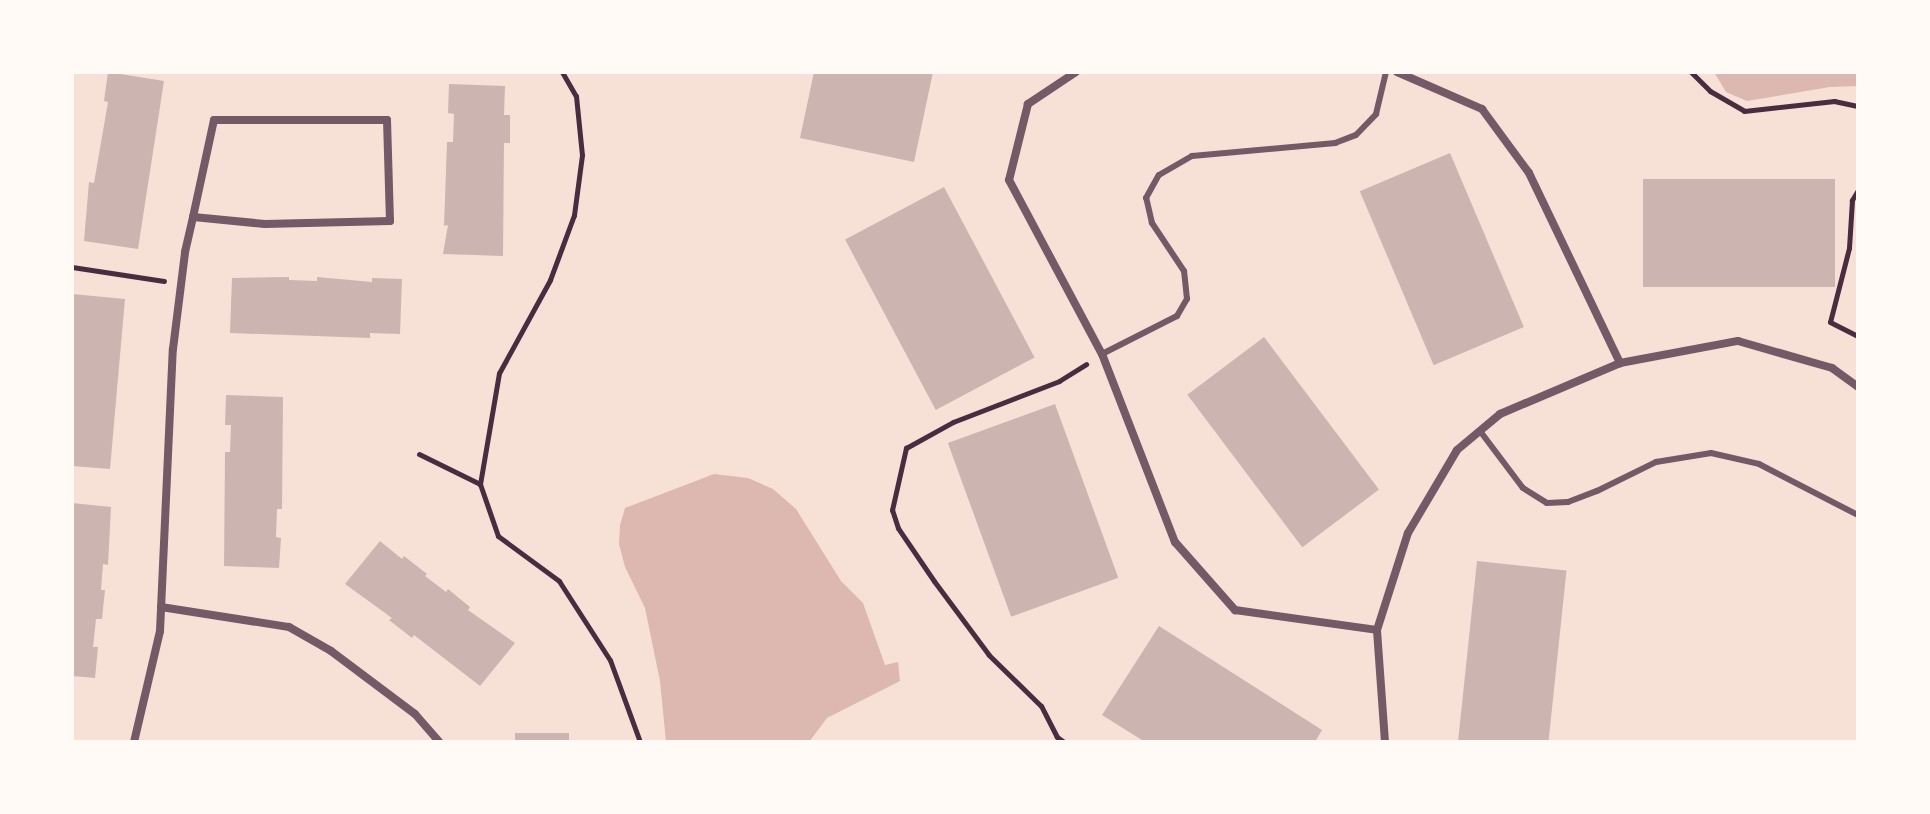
<!DOCTYPE html>
<html>
<head>
<meta charset="utf-8">
<style>
  body { margin:0 }
  #map { position:relative; width:1930px; height:814px; overflow:hidden; background:#f7e1d7; font-family:"Crimson Pro",serif }
  div>[style] { position:absolute }
  [style*='--x'] { left:calc(var(--x)*1px); top:calc(var(--y)*1px); width:calc(var(--w)*1px); rotate:calc(var(--a)*1deg) }
  .water>* { inset:0; background:#dcb8b0 }
  .building>* { inset:0; background:#ccb4b1; transform-origin:0 0 }
  .path>* { height:5px; margin:-2.5px; padding:0 2.5px; transform-origin:2.5px; border-radius:2.5px; background:#4a2c40 }
  .service>* { height:6px; margin:-3px; padding:0 3px; transform-origin:3px; border-radius:3px; background:#755966 }
  .minor>* { height:8px; margin:-4px; padding:0 4px; transform-origin:4px; border-radius:4px; background:#755966 }
  span { translate:-50% -50%; white-space:nowrap; text-align:center; line-height:1.15; -webkit-text-stroke:6px #fffaf5; paint-order:stroke }
  .frame { position:absolute; inset:0; border:74px solid #fffaf5; pointer-events:none }
</style>
</head>
<body>
<div id="map">
  <div class="water">
    <div style="clip-path:polygon(1714px 72px,1858px 72px,1858px 86px,1830px 87px,1747px 101px,1726px 92px)"></div>
    <div style="clip-path:polygon(714px 474px,748px 478px,773px 489px,796px 509px,841px 581px,863px 603px,885px 665px,898px 662px,900px 681px,827px 718px,809px 742px,666px 742px,660px 681px,645px 608px,625px 567px,619px 544px,620px 525px,625px 508px)"></div>
  </div>
  <div class="building">
    <div style="clip-path:polygon(108px 72px,164px 81px,138px 249px,84px 241px,89px 182px,94px 183px,108px 102px,104px 101px)"></div>
    <div style="clip-path:polygon(814px 72px,933px 72px,914px 162px,800px 138px)"></div>
    <div style="clip-path:polygon(449px 84px,505px 86px,504px 115px,510px 115px,510px 143px,504px 143px,503px 256px,443px 254px,448px 225px,444px 226px,447px 142px,453px 142px,454px 114px,448px 113px)"></div>
    <div style="left:1450px;top:153px;width:189px;height:98px;rotate:67deg"></div>
    <div style="left:1835px;top:179px;width:108px;height:192px;rotate:90deg"></div>
    <div style="left:944px;top:187px;width:193px;height:112px;rotate:62deg"></div>
    <div style="clip-path:polygon(289px 277px,289px 280px,317px 281px,317px 277px,372px 282px,372px 278px,402px 279px,400px 334px,370px 333px,370px 338px,230px 333px,232px 278px)"></div>
    <div style="clip-path:polygon(72px 294px,125px 299px,110px 469px,72px 466px)"></div>
    <div style="left:1264px;top:337px;width:191px;height:96px;rotate:53deg"></div>
    <div style="clip-path:polygon(226px 395px,283px 397px,282px 509px,277px 509px,276px 537px,281px 538px,279px 568px,224px 566px,225px 452px,230px 452px,231px 425px,225px 425px)"></div>
    <div style="left:1055px;top:404px;width:185px;height:114px;rotate:70deg"></div>
    <div style="clip-path:polygon(72px 503px,111px 507px,108px 565px,103px 564px,101px 590px,105px 590px,102px 619px,96px 619px,93px 647px,98px 647px,95px 678px,72px 676px)"></div>
    <div style="clip-path:polygon(380px 541px,402px 559px,404px 556px,427px 574px,425px 576px,446px 592px,448px 589px,470px 607px,468px 610px,515px 643px,480px 686px,414px 635px,412px 638px,389px 620px,392px 618px,345px 584px)"></div>
    <div style="left:1477px;top:561px;width:90px;height:182px;rotate:6deg"></div>
    <div style="clip-path:polygon(1159px 626px,1322px 730px,1315px 742px,1145px 742px,1102px 715px)"></div>
    <div style="left:515px;top:733px;width:54px;height:9px"></div>
  </div>
  <div class="path">
    <div style="--x:562;--y:72;--w:28;--a:60"></div>
    <div style="--x:576;--y:96;--w:59;--a:84.2"></div>
    <div style="--x:582;--y:155;--w:61;--a:97.6"></div>
    <div style="--x:574;--y:215;--w:69;--a:110.3"></div>
    <div style="--x:550;--y:280;--w:106;--a:118.7"></div>
    <div style="--x:499;--y:373;--w:113;--a:99.7"></div>
    <div style="--x:480;--y:484;--w:55;--a:70.9"></div>
    <div style="--x:498;--y:536;--w:76;--a:36.4"></div>
    <div style="--x:559;--y:581;--w:94;--a:57.2"></div>
    <div style="--x:610;--y:660;--w:87;--a:69.9"></div>
    <div style="--x:1691;--y:72;--w:27;--a:45"></div>
    <div style="--x:1710;--y:91;--w:39;--a:30"></div>
    <div style="--x:1744;--y:111;--w:91;--a:-6.3"></div>
    <div style="--x:1834;--y:101;--w:25;--a:12"></div>
    <div style="--x:1858;--y:190;--w:12;--a:121"></div>
    <div style="--x:1852;--y:200;--w:48;--a:93.6"></div>
    <div style="--x:1849;--y:248;--w:76;--a:104.4"></div>
    <div style="--x:1830;--y:322;--w:31;--a:27"></div>
    <div style="--x:72;--y:267;--w:93;--a:8.7"></div>
    <div style="--x:419;--y:454;--w:68;--a:26.2"></div>
    <div style="--x:1064;--y:742;--w:9;--a:-144"></div>
    <div style="--x:1057;--y:737;--w:35;--a:-117"></div>
    <div style="--x:1041;--y:706;--w:73;--a:-135.6"></div>
    <div style="--x:989;--y:655;--w:92;--a:-126.6"></div>
    <div style="--x:934;--y:581;--w:64;--a:-124.2"></div>
    <div style="--x:898;--y:528;--w:19;--a:-108"></div>
    <div style="--x:892;--y:510;--w:64;--a:-77.3"></div>
    <div style="--x:906;--y:448;--w:54;--a:-29"></div>
    <div style="--x:953;--y:422;--w:114;--a:-21.1"></div>
    <div style="--x:1059;--y:381;--w:32;--a:-32"></div>
  </div>
  <div class="service">
    <div style="--x:1102;--y:354;--w:84;--a:-26.9"></div>
    <div style="--x:1177;--y:316;--w:20;--a:-60"></div>
    <div style="--x:1187;--y:299;--w:28;--a:-96"></div>
    <div style="--x:1184;--y:271;--w:58;--a:-123.7"></div>
    <div style="--x:1152;--y:223;--w:26;--a:-103"></div>
    <div style="--x:1146;--y:198;--w:26;--a:-61"></div>
    <div style="--x:1159;--y:175;--w:38;--a:-30"></div>
    <div style="--x:1192;--y:156;--w:144;--a:-5.2"></div>
    <div style="--x:1335;--y:143;--w:22;--a:-21"></div>
    <div style="--x:1356;--y:135;--w:29;--a:-46"></div>
    <div style="--x:1376;--y:114;--w:43;--a:-76.6"></div>
    <div style="--x:1480;--y:431;--w:71;--a:53"></div>
    <div style="--x:1523;--y:488;--w:28;--a:32"></div>
    <div style="--x:1547;--y:503;--w:21;--a:-3"></div>
    <div style="--x:1568;--y:502;--w:31;--a:-21"></div>
    <div style="--x:1597;--y:491;--w:66;--a:-26.2"></div>
    <div style="--x:1656;--y:462;--w:56;--a:-9.3"></div>
    <div style="--x:1711;--y:453;--w:49;--a:12.9"></div>
    <div style="--x:1759;--y:464;--w:111;--a:27.3"></div>
  </div>
  <div class="minor">
    <div style="--x:1076;--y:72;--w:58;--a:146.3"></div>
    <div style="--x:1028;--y:104;--w:78;--a:104"></div>
    <div style="--x:1009;--y:180;--w:197;--a:61.9"></div>
    <div style="--x:1102;--y:354;--w:202;--a:68.8"></div>
    <div style="--x:1175;--y:542;--w:91;--a:48.6"></div>
    <div style="--x:1235;--y:610;--w:143;--a:8"></div>
    <div style="--x:1397;--y:72;--w:93;--a:23.5"></div>
    <div style="--x:1482;--y:109;--w:79;--a:53.7"></div>
    <div style="--x:1529;--y:173;--w:211;--a:64.4"></div>
    <div style="--x:161;--y:607;--w:130;--a:8.9"></div>
    <div style="--x:289;--y:627;--w:48;--a:29.7"></div>
    <div style="--x:331;--y:651;--w:105;--a:36.9"></div>
    <div style="--x:415;--y:714;--w:37;--a:49"></div>
    <div style="--x:134;--y:742;--w:114;--a:-76.8"></div>
    <div style="--x:160;--y:631;--w:282;--a:-87.4"></div>
    <div style="--x:173;--y:349;--w:98;--a:-82.9"></div>
    <div style="--x:185;--y:252;--w:36;--a:-77"></div>
    <div style="--x:193;--y:217;--w:99;--a:-77.8"></div>
    <div style="--x:214;--y:120;--w:173;--a:0"></div>
    <div style="--x:387;--y:120;--w:101;--a:88.3"></div>
    <div style="--x:390;--y:221;--w:125;--a:178.6"></div>
    <div style="--x:265;--y:224;--w:72;--a:-174.4"></div>
    <div style="--x:1385;--y:742;--w:112;--a:-94.1"></div>
    <div style="--x:1377;--y:630;--w:102;--a:-72.3"></div>
    <div style="--x:1408;--y:533;--w:96;--a:-59.4"></div>
    <div style="--x:1457;--y:450;--w:56;--a:-39.9"></div>
    <div style="--x:1500;--y:414;--w:130;--a:-23"></div>
    <div style="--x:1620;--y:363;--w:120;--a:-10.6"></div>
    <div style="--x:1738;--y:341;--w:98;--a:16"></div>
    <div style="--x:1832;--y:368;--w:32;--a:36"></div>
  </div>
  <div class="frame"></div>
</div>
</body>
</html>
